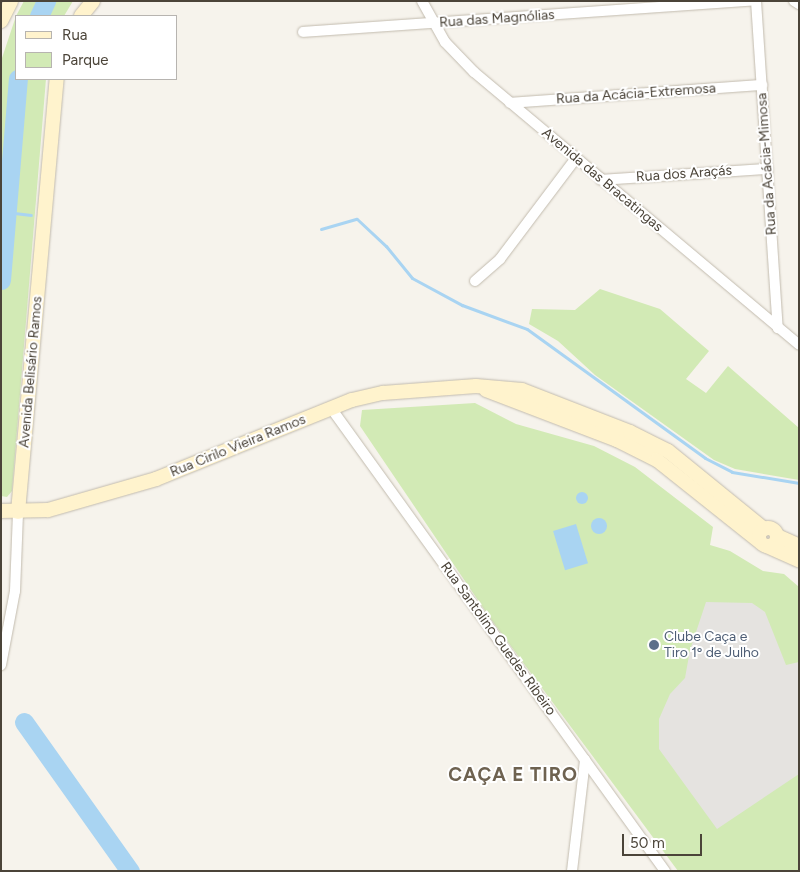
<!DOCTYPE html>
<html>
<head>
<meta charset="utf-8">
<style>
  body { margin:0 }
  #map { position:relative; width:800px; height:872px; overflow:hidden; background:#f6f3ec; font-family:Figtree,sans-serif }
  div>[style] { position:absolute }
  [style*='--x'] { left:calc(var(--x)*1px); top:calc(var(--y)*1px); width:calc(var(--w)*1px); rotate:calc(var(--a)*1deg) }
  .green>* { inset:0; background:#d2eab5 }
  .parking>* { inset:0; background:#e5e3e0 }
  .water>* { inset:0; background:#a9d4f2; transform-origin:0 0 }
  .round { border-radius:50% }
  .stream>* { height:3px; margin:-1.5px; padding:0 1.5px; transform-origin:1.5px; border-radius:1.5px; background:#a9d4f2 }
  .river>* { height:19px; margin:-9.5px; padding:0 9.5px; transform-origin:9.5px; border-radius:9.5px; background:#a9d4f2 }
  .roads { filter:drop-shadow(0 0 1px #c2bbae) drop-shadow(0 0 1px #c2bbae) }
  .street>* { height:10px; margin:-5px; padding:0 5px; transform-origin:5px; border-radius:5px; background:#fff }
  .secondary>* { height:14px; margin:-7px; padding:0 7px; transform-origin:7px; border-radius:7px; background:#fff3cd }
  .secondary>.ring { margin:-7px; padding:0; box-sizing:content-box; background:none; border:14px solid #fff3cd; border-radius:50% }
  .dots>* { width:14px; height:14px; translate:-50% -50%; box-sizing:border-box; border:2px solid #fff; border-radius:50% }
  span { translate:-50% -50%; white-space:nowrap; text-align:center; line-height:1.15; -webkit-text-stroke:4px #fff; paint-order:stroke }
  .street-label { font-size:14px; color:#4b4439 }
  .service-label { font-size:14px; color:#4e5e75 }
  .left { translate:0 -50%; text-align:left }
  .district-label { font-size:19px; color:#6e6250; font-weight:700; letter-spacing:1px }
  .frame { position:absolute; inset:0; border:2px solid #4b4439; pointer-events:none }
  .legend { position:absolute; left:15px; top:15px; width:162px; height:65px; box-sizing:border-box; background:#fff; border:1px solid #b7b4b0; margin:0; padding:6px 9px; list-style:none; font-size:15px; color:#4b4439 }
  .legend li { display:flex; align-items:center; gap:10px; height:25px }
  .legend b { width:25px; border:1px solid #b7b4b0 }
  .scale { position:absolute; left:622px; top:834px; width:80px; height:22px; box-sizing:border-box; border:2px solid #4b4439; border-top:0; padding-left:6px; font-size:15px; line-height:18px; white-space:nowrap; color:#4b4439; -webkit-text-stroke:4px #fff; paint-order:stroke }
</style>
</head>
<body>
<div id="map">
  <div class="green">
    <div style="clip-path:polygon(24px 1px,73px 1px,64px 16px,16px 16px)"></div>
    <div style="clip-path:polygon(16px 16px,16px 79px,46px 79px,12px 491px,7px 497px,1px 496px,1px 61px)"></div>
    <div style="clip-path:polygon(600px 289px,660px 309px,709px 351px,686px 379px,706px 393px,728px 366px,799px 428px,799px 480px,735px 469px,714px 460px,595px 375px,558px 341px,529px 324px,532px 309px,575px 310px)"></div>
    <div style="clip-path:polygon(475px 403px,516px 424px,594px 446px,635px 467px,713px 527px,710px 545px,730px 551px,763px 571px,784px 574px,799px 587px,799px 871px,678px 871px,490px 618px,360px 426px,362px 410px)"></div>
  </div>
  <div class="parking">
    <div style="clip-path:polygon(706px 602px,752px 603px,765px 612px,786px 665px,799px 662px,799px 774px,717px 829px,659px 749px,659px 719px,670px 694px,685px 678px,690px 650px)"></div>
  </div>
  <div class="water">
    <div class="round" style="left:576px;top:492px;width:12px;height:12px"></div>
    <div class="round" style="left:591px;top:518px;width:16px;height:16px"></div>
    <div style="left:576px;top:524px;width:41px;height:24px;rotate:73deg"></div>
  </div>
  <div class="stream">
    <div style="--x:6;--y:212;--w:25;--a:7"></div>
    <div style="--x:321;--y:229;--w:37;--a:-16"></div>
    <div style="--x:357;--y:219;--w:40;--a:43"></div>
    <div style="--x:386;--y:246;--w:41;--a:50.9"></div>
    <div style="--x:412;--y:278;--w:57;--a:28.4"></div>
    <div style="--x:462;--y:305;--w:69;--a:20.3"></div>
    <div style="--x:527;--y:329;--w:220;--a:35.9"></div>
    <div style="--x:705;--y:458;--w:30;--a:27"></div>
    <div style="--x:732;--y:472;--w:68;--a:9.3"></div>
  </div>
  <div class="river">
    <div style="--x:39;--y:16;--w:17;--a:-65"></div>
    <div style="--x:1;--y:280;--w:202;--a:-85.2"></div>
    <div style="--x:24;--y:722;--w:183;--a:54.6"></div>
  </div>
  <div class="roads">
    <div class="street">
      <div style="--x:422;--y:1;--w:47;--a:60.7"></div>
      <div style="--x:445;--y:42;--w:42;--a:46"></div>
      <div style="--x:474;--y:72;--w:424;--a:40"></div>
      <div style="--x:756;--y:1;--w:328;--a:86.2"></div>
      <div style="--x:794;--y:1;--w:6;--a:31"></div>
      <div style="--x:303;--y:32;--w:449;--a:-4"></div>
      <div style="--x:510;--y:103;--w:253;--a:-4.1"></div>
      <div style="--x:601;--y:180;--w:167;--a:-3.8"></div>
      <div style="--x:475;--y:281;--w:33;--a:-41"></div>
      <div style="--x:500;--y:259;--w:126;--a:-53"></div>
      <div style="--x:331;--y:408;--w:571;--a:54.19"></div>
      <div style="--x:1;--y:665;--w:75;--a:-79.3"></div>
      <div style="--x:15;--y:591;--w:79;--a:-87.8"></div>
      <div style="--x:572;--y:871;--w:112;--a:-83.3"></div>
    </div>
    <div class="secondary">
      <div style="--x:81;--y:16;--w:19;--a:-51"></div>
      <div style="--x:1;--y:21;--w:22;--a:-63"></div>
      <div style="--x:486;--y:390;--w:140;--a:20.9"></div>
      <div style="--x:617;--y:440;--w:45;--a:26.6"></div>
      <div style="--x:657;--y:460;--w:130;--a:38.5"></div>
      <div style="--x:1;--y:511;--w:47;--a:-1.2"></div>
      <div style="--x:48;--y:510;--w:112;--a:-16"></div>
      <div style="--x:156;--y:479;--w:211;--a:-22"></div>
      <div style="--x:352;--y:400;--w:32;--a:-13"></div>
      <div style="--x:383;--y:393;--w:93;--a:-4.3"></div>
      <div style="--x:476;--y:386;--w:46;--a:5"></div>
      <div style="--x:522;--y:390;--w:116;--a:21.3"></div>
      <div style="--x:630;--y:432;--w:42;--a:26.6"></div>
      <div style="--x:668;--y:451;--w:124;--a:39.1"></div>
      <div style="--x:18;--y:512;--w:435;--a:-84.9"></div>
      <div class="ring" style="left:759px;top:528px;width:4px;height:4px"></div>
      <div style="--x:777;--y:536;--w:24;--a:24"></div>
      <div style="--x:767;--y:546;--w:35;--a:24"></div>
    </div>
  </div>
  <div class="dots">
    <div style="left:654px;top:645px;background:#5c6f8a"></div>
  </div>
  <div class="street-label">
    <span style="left:497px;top:19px;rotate:-4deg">Rua das Magnólias</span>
    <span style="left:636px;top:94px;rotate:-4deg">Rua da Acácia-Extremosa</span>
    <span style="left:767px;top:164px;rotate:-94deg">Rua da Acácia-Mimosa</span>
    <span style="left:684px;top:174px;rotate:-4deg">Rua dos Araçás</span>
    <span style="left:602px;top:180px;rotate:40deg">Avenida das Bracatingas</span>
    <span style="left:31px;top:372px;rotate:-85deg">Avenida Belisário Ramos</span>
    <span style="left:238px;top:446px;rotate:-22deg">Rua Cirilo Vieira Ramos</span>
    <span style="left:498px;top:639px;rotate:54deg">Rua Santolino Guedes Ribeiro</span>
  </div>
  <div class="service-label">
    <span class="left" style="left:664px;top:645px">Clube Caça e<br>Tiro 1º de Julho</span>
  </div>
  <div class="district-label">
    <span style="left:513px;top:775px">CAÇA E TIRO</span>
  </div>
  <div class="frame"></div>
  <ul class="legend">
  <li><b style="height:6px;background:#fff3cd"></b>Rua</li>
  <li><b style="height:14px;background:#d2eab5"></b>Parque</li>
  </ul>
  <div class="scale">50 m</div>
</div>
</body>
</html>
